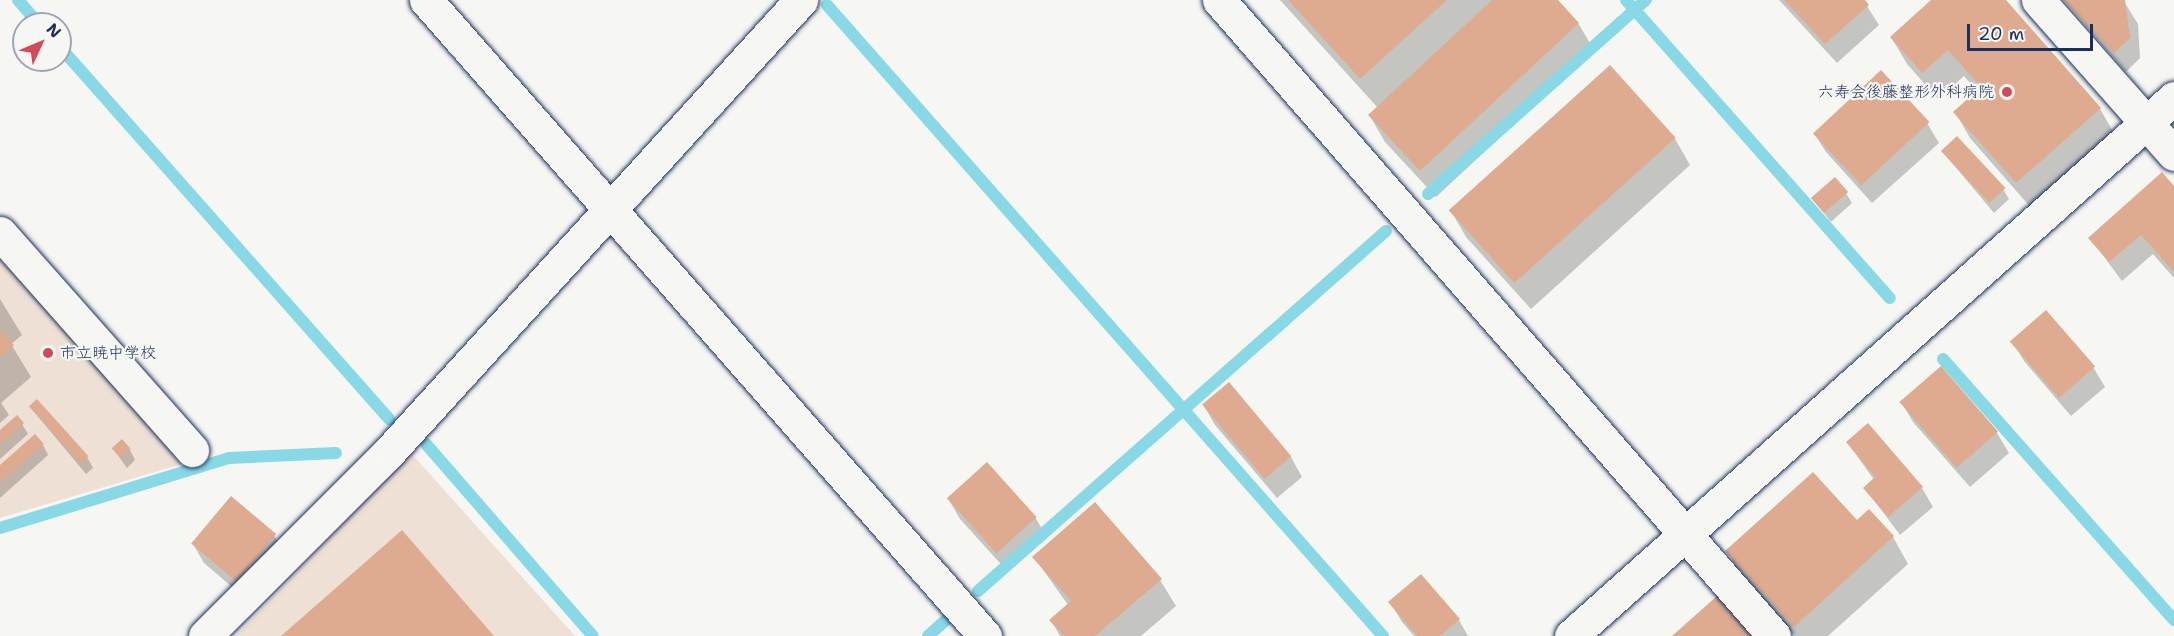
<!DOCTYPE html>
<html>
<head>
<meta charset="utf-8">
<style>
  body { margin:0 }
  #map { position:relative; width:2174px; height:636px; overflow:hidden; background:#f6f6f2; font-family:"Shantell Sans","Klee One",sans-serif }
  div>[style] { position:absolute }
  [style*='--x'] { left:calc(var(--x)*1px); top:calc(var(--y)*1px); width:calc(var(--w)*1px); rotate:calc(var(--a)*1deg) }
  .built>* { inset:0; background:#efe0d5 }
  .shadow>* { inset:0; background:#0003 }
  .stream>* { height:12px; margin:-6px; padding:0 6px; transform-origin:6px; border-radius:6px; background:#88d8e5 }
  .building>* { inset:0; background:#deab90; transform-origin:0 0 }
  .roads { filter:drop-shadow(0 0 2px #1b2f5e) drop-shadow(0 0 2px #1b2f5e) }
  .minor>* { height:33px; margin:-16.5px; padding:0 16.5px; transform-origin:16.5px; border-radius:16.5px; background:#f6f6f2 }
  .tertiary>* { height:33px; margin:-16.5px; padding:0 16.5px; transform-origin:16.5px; border-radius:16.5px; background:#f6f6f2 }
  .dots>* { width:16px; height:16px; translate:-50% -50%; box-sizing:border-box; border:3px solid #f6f6f2; border-radius:50% }
  span { translate:-50% -50%; white-space:nowrap; text-align:center; line-height:1.15; -webkit-text-stroke:4.5px #f6f6f2; paint-order:stroke }
  .poi-label { font-size:16px; color:#1b2f5e }
  .right { translate:-100% -50%; text-align:right }
  .left { translate:0 -50%; text-align:left }
  .north { position:absolute; left:12px; top:12px; width:60px; height:60px; box-sizing:border-box; background:#f6f6f2; border:2px solid #9ea6b7; border-radius:50%; rotate:46deg; font-size:16px; font-weight:700; line-height:24px; text-align:center; color:#1b2f5e }
  .north::after { content:''; display:block; margin:auto; width:21px; height:27px; background:#d1495b; clip-path:polygon(50% 0,100% 100%,50% 72%,0 100%) }
  .scale { position:absolute; left:1967px; top:24px; width:126px; height:27px; box-sizing:border-box; border:3px solid #1b2f5e; border-top:0; padding-left:8px; font-size:18px; line-height:21px; white-space:nowrap; color:#1b2f5e; -webkit-text-stroke:4px #f6f6f2; paint-order:stroke }
</style>
</head>
<body>
<div id="map">
  <div class="built">
    <div style="clip-path:polygon(0 245px,192px 461px,0 518px)"></div>
    <div style="clip-path:polygon(411px 453px,575px 636px,236px 636px)"></div>
  </div>
  <div class="shadow">
    <div style="clip-path:polygon(1280px 0,1556px 0,1578px 23px,1594px 50px,1436px 197px,1385px 142px,1370px 116px,1378px 108px)"></div>
    <div style="clip-path:polygon(1779px 0,1863px 0,1879px 25px,1837px 63px)"></div>
    <div style="clip-path:polygon(1933px 0,2004px 0,2100px 109px,2115px 135px,2032px 209px,1970px 138px,1955px 112px,1978px 92px,1964px 76px,1938px 99px,1907px 64px,1891px 37px)"></div>
    <div style="clip-path:polygon(2063px 0,2123px 0,2138px 24px,2140px 58px,2126px 72px)"></div>
    <div style="clip-path:polygon(1610px 67px,1675px 139px,1690px 165px,1531px 309px,1466px 237px,1451px 211px)"></div>
    <div style="clip-path:polygon(1927px 123px,1939px 143px,1872px 203px,1826px 152px,1814px 133px)"></div>
    <div style="clip-path:polygon(1942px 151px,2003px 189px,2009px 199px,1994px 213px)"></div>
    <div style="clip-path:polygon(2174px 188px,2174px 278px,2153px 254px,2122px 281px,2090px 238px)"></div>
    <div style="clip-path:polygon(1846px 193px,1852px 203px,1831px 222px,1813px 199px)"></div>
    <div style="clip-path:polygon(0 299px,22px 335px,11px 344px,31px 377px,1px 403px,9px 415px,0 423px)"></div>
    <div style="clip-path:polygon(2012px 341px,2093px 367px,2105px 387px,2071px 416px,2024px 361px)"></div>
    <div style="clip-path:polygon(1941px 368px,1997px 433px,2009px 453px,1970px 487px,1913px 422px,1902px 403px)"></div>
    <div style="clip-path:polygon(1229px 384px,1291px 457px,1302px 477px,1277px 498px,1215px 425px,1204px 406px)"></div>
    <div style="clip-path:polygon(30px 407px,87px 457px,93px 468px,86px 474px)"></div>
    <div style="clip-path:polygon(22px 424px,28px 434px,0 459px,0 432px)"></div>
    <div style="clip-path:polygon(1848px 443px,1922px 488px,1933px 507px,1900px 535px,1865px 488px,1874px 480px)"></div>
    <div style="clip-path:polygon(43px 445px,48px 455px,0 498px,0 467px)"></div>
    <div style="clip-path:polygon(113px 448px,130px 450px,135px 460px,127px 468px)"></div>
    <div style="clip-path:polygon(949px 500px,1035px 517px,1047px 537px,1008px 572px,960px 519px)"></div>
    <div style="clip-path:polygon(1869px 511px,1893px 537px,1908px 564px,1828px 636px,1795px 636px,1742px 578px,1727px 551px,1857px 522px)"></div>
    <div style="clip-path:polygon(274px 535px,286px 555px,247px 600px,204px 563px,193px 544px)"></div>
    <div style="clip-path:polygon(1034px 557px,1160px 580px,1176px 606px,1141px 636px,1060px 636px,1051px 620px,1068px 605px)"></div>
    <div style="clip-path:polygon(1421px 576px,1459px 620px,1468px 636px,1414px 636px,1402px 622px,1390px 602px)"></div>
  </div>
  <div class="stream">
    <div style="--x:18;--y:0;--w:32;--a:49"></div>
    <div style="--x:1626;--y:0;--w:398;--a:48.5"></div>
    <div style="--x:827;--y:5;--w:841;--a:48.62"></div>
    <div style="--x:60;--y:47;--w:497;--a:48.5"></div>
    <div style="--x:1428;--y:194;--w:292;--a:-41.7"></div>
    <div style="--x:1943;--y:359;--w:349;--a:48.5"></div>
    <div style="--x:426;--y:444;--w:254;--a:49"></div>
    <div style="--x:0;--y:528;--w:239;--a:-17"></div>
    <div style="--x:229;--y:458;--w:107;--a:-2.7"></div>
    <div style="--x:978;--y:591;--w:544;--a:-41.42"></div>
    <div style="--x:928;--y:636;--w:24;--a:-42"></div>
  </div>
  <div class="building">
    <div style="clip-path:polygon(1288px 0,1447px 0,1360px 79px)"></div>
    <div style="clip-path:polygon(1492px 0,1558px 0,1579px 23px,1420px 171px,1368px 115px)"></div>
    <div style="clip-path:polygon(1784px 0,1865px 0,1869px 5px,1825px 44px)"></div>
    <div style="clip-path:polygon(1931px 0,2006px 0,2101px 108px,2016px 183px,1953px 112px,1981px 87px,1948px 50px,1922px 73px,1890px 37px)"></div>
    <div style="clip-path:polygon(2064px 0,2125px 0,2130px 38px,2114px 53px)"></div>
    <div style="left:1610px;top:65px;width:98px;height:217px;rotate:48deg"></div>
    <div style="left:1881px;top:70px;width:71px;height:93px;rotate:47deg"></div>
    <div style="left:1957px;top:136px;width:71px;height:22px;rotate:47deg"></div>
    <div style="clip-path:polygon(2162px 172px,2174px 186px,2174px 272px,2141px 235px,2109px 262px,2088px 238px)"></div>
    <div style="left:1835px;top:177px;width:20px;height:32px;rotate:49deg"></div>
    <div style="left:2046px;top:310px;width:75px;height:48px;rotate:49deg"></div>
    <div style="clip-path:polygon(0 330px,14px 345px,0 358px)"></div>
    <div style="left:1941px;top:366px;width:87px;height:55px;rotate:49deg"></div>
    <div style="left:1229px;top:382px;width:97px;height:35px;rotate:50deg"></div>
    <div style="left:37px;top:399px;width:77px;height:11px;rotate:48deg"></div>
    <div style="clip-path:polygon(17px 415px,24px 423px,0 444px,0 430px)"></div>
    <div style="clip-path:polygon(1868px 423px,1923px 487px,1888px 517px,1863px 488px,1875px 477px,1846px 442px)"></div>
    <div style="clip-path:polygon(35px 434px,44px 444px,0 483px,0 465px)"></div>
    <div style="left:122px;top:439px;width:13px;height:14px;rotate:48deg"></div>
    <div style="left:987px;top:462px;width:74px;height:54px;rotate:48deg"></div>
    <div style="clip-path:polygon(1813px 472px,1857px 520px,1869px 509px,1894px 536px,1794px 627px,1725px 551px)"></div>
    <div style="left:231px;top:496px;width:59px;height:62px;rotate:40deg"></div>
    <div style="clip-path:polygon(1095px 502px,1162px 579px,1095px 636px,1064px 636px,1049px 620px,1071px 601px,1032px 557px)"></div>
    <div style="clip-path:polygon(402px 530px,494px 636px,281px 636px)"></div>
    <div style="clip-path:polygon(1421px 574px,1460px 619px,1440px 636px,1417px 636px,1388px 602px)"></div>
    <div style="clip-path:polygon(1717px 596px,1754px 636px,1672px 636px)"></div>
  </div>
  <div class="roads">
    <div class="minor">
      <div style="--x:426;--y:0;--w:847;--a:48.69"></div>
      <div style="--x:1219;--y:0;--w:844;--a:48.89"></div>
      <div style="--x:2038;--y:0;--w:205;--a:48.6"></div>
      <div style="--x:0;--y:233;--w:290;--a:48.5"></div>
      <div style="--x:205;--y:636;--w:260;--a:-45"></div>
      <div style="--x:389;--y:452;--w:612;--a:-47.65"></div>
    </div>
    <div class="tertiary">
      <div style="--x:1571;--y:636;--w:808;--a:-41.74"></div>
    </div>
  </div>
  <div class="dots">
    <div style="left:2007px;top:92px;background:#d1495b"></div>
    <div style="left:48px;top:353px;background:#d1495b"></div>
  </div>
  <div class="poi-label">
    <span class="right" style="left:1994px;top:92px">六寿会後藤整形外科病院</span>
    <span class="left" style="left:60px;top:353px">市立暁中学校</span>
  </div>
  <div class="north">N</div>
  <div class="scale">20 m</div>
</div>
</body>
</html>
